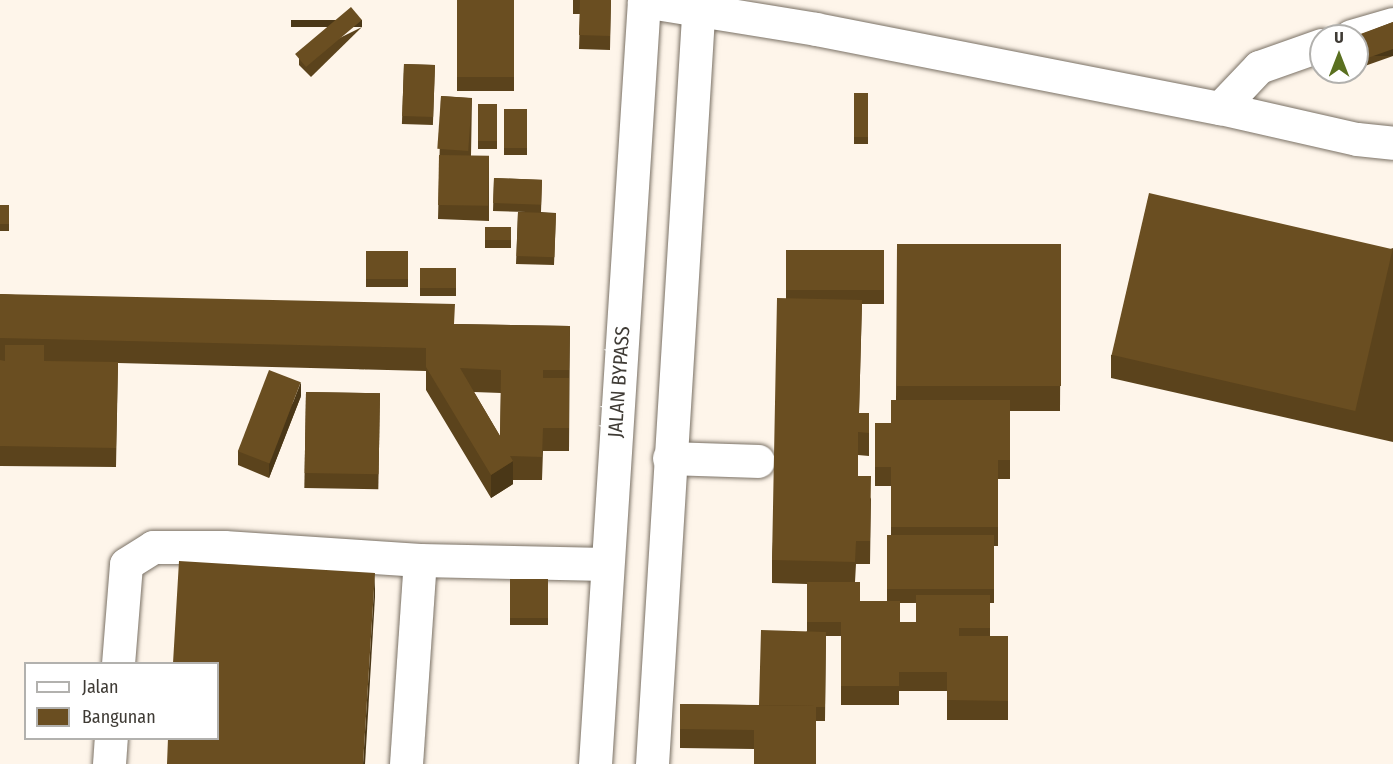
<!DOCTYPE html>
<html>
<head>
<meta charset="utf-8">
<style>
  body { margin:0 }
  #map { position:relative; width:1393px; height:764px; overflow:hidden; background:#fef5ea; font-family:"Fira Sans Condensed",sans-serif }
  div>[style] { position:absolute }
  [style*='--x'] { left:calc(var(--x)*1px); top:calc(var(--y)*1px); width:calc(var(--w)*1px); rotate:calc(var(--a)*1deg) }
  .roads { filter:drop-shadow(0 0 2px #7a7165) drop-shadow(0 0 2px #7a7165) }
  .minor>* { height:33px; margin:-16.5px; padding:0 16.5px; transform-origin:16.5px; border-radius:16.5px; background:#fff }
  .highway>* { height:33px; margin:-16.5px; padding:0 16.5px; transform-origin:16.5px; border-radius:16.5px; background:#fff }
  .wall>* { inset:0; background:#5b431c; transform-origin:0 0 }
  .shaded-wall>* { inset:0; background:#4a3717; transform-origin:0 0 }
  .building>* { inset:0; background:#6a4e21; transform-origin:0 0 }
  span { translate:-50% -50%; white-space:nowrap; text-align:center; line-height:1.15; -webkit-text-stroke:6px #fff; paint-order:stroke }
  .street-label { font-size:20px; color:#3f3b35 }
  .legend { position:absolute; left:24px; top:662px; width:195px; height:78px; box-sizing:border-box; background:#fff; border:2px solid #b2b1ae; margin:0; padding:8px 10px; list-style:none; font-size:18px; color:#3f3b35 }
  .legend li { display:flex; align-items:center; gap:12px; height:30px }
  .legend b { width:30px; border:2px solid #b2b1ae }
  .north { position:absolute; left:1309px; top:24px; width:60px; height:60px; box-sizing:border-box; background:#fff; border:2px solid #b2b1ae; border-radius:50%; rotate:0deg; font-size:16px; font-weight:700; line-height:24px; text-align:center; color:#3f3b35 }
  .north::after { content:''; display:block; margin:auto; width:21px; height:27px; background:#5a7020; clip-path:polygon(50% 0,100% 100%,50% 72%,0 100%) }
</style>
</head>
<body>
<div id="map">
  <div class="roads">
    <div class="minor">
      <div style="--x:644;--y:1;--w:174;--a:9.2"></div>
      <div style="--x:816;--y:29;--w:412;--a:11.1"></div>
      <div style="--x:1220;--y:108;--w:140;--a:12.8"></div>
      <div style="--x:1357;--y:139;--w:36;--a:6"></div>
      <div style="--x:1351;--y:36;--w:44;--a:-15.9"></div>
      <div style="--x:1220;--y:108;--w:57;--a:-46.4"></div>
      <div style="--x:1259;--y:67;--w:66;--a:-19.5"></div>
      <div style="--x:669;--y:458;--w:89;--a:1.9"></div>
      <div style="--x:118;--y:664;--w:100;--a:-85.4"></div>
      <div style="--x:126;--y:564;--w:32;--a:-32"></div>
      <div style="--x:153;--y:547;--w:71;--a:0"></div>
      <div style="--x:224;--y:547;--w:196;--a:3.8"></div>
      <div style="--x:420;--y:560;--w:186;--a:1.2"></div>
      <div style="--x:109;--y:764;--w:26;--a:-86"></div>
      <div style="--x:406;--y:764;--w:204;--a:-86.1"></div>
    </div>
    <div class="highway">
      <div style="--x:595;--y:764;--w:766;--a:-86.33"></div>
      <div style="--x:652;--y:764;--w:765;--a:-86.48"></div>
    </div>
  </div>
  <div class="wall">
    <div style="left:457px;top:0;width:57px;height:91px"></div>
    <div style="clip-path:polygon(573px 0,611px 0,610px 50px,579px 49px,580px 14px,573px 14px)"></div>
    <div style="clip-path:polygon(1393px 22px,1393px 56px,1362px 67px,1357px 53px,1357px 36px)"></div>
    <div style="clip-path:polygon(362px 27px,311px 77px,299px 65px,299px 58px)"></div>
    <div style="left:404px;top:64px;width:31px;height:60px;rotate:2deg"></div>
    <div style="left:854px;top:93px;width:14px;height:51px"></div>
    <div style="clip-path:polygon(441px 96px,472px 98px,471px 156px,489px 156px,489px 221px,438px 219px)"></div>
    <div style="left:478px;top:104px;width:19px;height:45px"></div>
    <div style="left:504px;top:109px;width:23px;height:46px"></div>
    <div style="clip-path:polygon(494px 178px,542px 180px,541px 212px,556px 213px,554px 265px,516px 264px,518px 212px,526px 212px,493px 211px)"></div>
    <div style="left:0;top:205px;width:9px;height:26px"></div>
    <div style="left:485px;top:227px;width:26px;height:21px"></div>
    <div style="clip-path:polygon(evenodd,897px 244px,1061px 245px,1060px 411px,1010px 411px,1010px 479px,998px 479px,998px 546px,994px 546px,994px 603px,990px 603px,990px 636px,1008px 636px,1008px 720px,947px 720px,947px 691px,899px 691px,899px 705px,841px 705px,841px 636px,826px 636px,825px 721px,816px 721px,754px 749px,680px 748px,680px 704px,759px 705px,807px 631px,807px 584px,772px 583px,772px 560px,786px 299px,786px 250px,884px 250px,884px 304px,862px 304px,859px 413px,869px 413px,869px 456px,858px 455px,858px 476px,871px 499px,870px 564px,856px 564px,855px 582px,860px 601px,887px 601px,887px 535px,891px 535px,891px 486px,875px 486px,875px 423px,891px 423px,896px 400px,897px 244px,900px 603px,916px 603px,916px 622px,900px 622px,900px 603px)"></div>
    <div style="clip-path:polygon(1393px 248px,1393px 442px,1111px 378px,1111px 355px)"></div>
    <div style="left:366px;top:251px;width:42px;height:36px"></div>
    <div style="left:420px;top:268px;width:36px;height:28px"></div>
    <div style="clip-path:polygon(evenodd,0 294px,455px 324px,570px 326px,569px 451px,543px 451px,542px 480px,513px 480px,513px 484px,491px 498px,426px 390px,426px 371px,118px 363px,116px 467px,0 466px,0 294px,474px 392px,501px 393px,500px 436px,474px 392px)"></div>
    <div style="left:306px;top:392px;width:74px;height:96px;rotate:1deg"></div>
    <div style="clip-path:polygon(301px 396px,269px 478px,238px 465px,238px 451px)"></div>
    <div style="left:510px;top:579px;width:38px;height:46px"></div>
  </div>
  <div class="shaded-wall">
    <div style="left:362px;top:20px;width:7px;height:71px;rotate:90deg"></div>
    <div style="left:1393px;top:49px;width:7px;height:33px;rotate:90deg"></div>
    <div style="clip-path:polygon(301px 382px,301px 396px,269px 478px,269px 463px)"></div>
    <div style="clip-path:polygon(513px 461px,513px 484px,491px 498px,491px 475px)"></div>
    <div style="clip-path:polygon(375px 573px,375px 597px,365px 764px,363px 764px)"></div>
  </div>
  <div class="building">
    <div style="left:457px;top:0;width:57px;height:77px"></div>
    <div style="clip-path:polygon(573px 0,611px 0,610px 36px,579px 35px,580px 0)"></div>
    <div style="left:351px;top:7px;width:17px;height:73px;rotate:50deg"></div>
    <div style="clip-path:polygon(1393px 22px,1393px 49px,1362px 60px,1357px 45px,1357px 36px,1355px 36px)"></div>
    <div style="left:404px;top:64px;width:31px;height:52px;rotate:2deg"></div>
    <div style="left:854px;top:93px;width:14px;height:44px"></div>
    <div style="left:441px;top:96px;width:31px;height:53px;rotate:4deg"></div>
    <div style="left:478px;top:104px;width:19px;height:37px"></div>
    <div style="left:504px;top:109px;width:23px;height:39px"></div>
    <div style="left:439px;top:155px;width:50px;height:50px;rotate:1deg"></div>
    <div style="left:494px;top:178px;width:48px;height:25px;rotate:2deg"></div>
    <div style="left:1149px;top:193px;width:250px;height:166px;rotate:13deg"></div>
    <div style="left:0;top:205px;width:9px;height:19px"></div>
    <div style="left:518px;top:212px;width:38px;height:44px;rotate:2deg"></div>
    <div style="left:485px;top:227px;width:26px;height:13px"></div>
    <div style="left:897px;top:244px;width:164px;height:142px"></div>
    <div style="left:786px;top:250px;width:98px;height:40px"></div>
    <div style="left:366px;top:251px;width:42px;height:28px"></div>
    <div style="left:420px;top:268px;width:36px;height:20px"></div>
    <div style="clip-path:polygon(evenodd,0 294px,455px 304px,454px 324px,570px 326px,569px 370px,543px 370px,543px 378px,569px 378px,569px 428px,543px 428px,542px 457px,510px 456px,513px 461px,491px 475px,426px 367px,426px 348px,0 338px,0 294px,460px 368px,501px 370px,500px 436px,460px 368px)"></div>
    <div style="clip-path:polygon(777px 298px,862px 300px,859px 413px,869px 413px,869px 433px,858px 432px,858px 476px,871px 476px,870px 541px,856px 541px,855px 562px,772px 560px)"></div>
    <div style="clip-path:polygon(5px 345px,44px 345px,44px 361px,118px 362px,116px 448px,0 446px,0 360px,5px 361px)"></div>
    <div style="left:269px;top:370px;width:34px;height:87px;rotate:21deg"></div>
    <div style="left:306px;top:392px;width:74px;height:81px;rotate:1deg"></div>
    <div style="clip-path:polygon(891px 400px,1010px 400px,1010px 460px,998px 460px,998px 527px,891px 527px,891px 467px,875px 467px,875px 423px,891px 423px)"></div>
    <div style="left:887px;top:535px;width:107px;height:54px"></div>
    <div style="clip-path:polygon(179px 561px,375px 573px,363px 764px,167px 764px,168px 738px,218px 738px,218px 663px,173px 663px)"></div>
    <div style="left:510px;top:579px;width:38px;height:39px"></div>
    <div style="clip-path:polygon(807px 582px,860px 582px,860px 601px,900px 601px,900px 622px,807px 622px)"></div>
    <div style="clip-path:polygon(916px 595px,990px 595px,990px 628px,959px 628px,959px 636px,1008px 636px,1008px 701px,947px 700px,947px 672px,899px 672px,899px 686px,841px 686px,841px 622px,916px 622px)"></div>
    <div style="clip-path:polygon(761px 630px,826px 632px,825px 707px,816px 707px,816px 706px,759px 705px)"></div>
    <div style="clip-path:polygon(680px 704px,816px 706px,816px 764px,754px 764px,754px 730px,680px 729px)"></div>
  </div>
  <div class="street-label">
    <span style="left:619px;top:382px;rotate:-86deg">JALAN BYPASS</span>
  </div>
  <ul class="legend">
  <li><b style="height:8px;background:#fff"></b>Jalan</li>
  <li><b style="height:16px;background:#6a4e21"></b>Bangunan</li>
  </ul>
  <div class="north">U</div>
</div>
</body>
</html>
